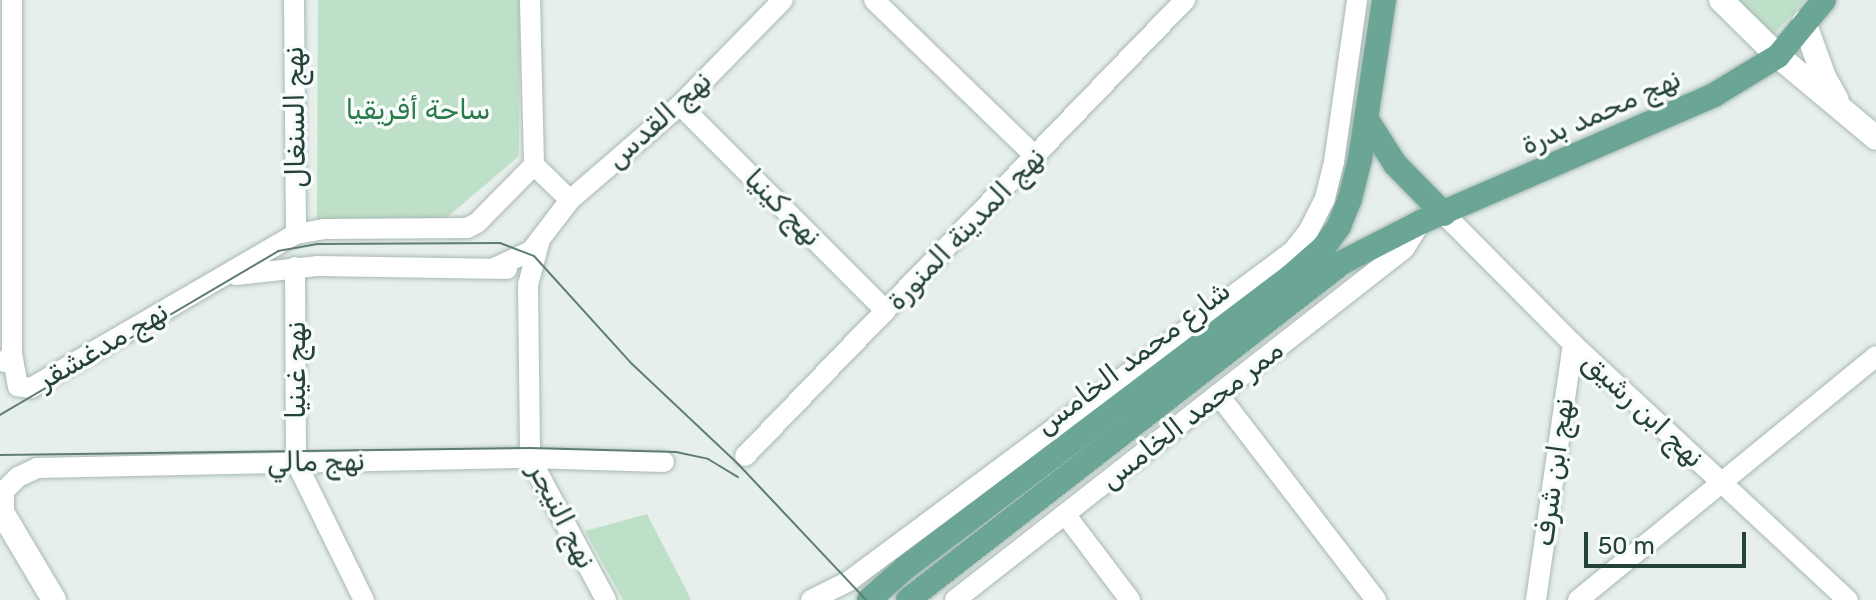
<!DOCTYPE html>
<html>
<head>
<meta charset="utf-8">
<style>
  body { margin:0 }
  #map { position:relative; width:1876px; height:600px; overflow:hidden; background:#e6efeb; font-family:Rubik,"Noto Naskh Arabic",sans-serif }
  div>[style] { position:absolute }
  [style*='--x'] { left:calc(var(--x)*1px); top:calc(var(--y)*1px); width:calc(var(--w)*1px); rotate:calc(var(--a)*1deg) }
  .green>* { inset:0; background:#bfe0c8 }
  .roads { filter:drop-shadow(0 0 2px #a8b8b2) drop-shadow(0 0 2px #a8b8b2) }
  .minor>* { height:20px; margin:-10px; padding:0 10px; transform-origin:10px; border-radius:10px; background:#fff }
  .tertiary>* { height:24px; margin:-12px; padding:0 12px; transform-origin:12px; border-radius:12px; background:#fff }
  .secondary>* { height:24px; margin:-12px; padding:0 12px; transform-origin:12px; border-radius:12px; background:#fff }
  .primary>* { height:24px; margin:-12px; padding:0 12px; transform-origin:12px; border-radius:12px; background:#6aa596 }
  .tram>* { height:2px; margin:-1px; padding:0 1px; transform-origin:1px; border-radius:1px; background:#5f7d75 }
  span { translate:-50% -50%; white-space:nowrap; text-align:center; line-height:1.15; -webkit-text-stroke:7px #f7fbf9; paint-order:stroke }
  .park-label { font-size:28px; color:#2d7a4b }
  .street-label { font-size:28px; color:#24423a }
  .scale { position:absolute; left:1584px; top:532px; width:162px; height:36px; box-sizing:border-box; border:4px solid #24423a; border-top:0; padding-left:10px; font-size:24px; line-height:28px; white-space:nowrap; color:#24423a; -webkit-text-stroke:6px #f7fbf9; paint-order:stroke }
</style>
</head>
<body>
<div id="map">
  <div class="green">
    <div style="clip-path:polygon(318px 0,520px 0,519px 156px,445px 219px,317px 219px)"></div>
    <div style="clip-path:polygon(1730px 0,1805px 0,1770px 39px)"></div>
    <div style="clip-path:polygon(647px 514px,682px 582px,691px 600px,623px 600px,585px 531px)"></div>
  </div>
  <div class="roads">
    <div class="minor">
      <div style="--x:294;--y:0;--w:234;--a:89.5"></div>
      <div style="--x:530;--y:0;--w:165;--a:88.6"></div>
      <div style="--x:534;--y:165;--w:50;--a:44.2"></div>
      <div style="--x:874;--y:0;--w:226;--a:44.1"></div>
      <div style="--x:680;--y:105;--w:291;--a:45"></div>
      <div style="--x:1444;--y:214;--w:183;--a:45.2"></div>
      <div style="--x:1573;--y:344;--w:376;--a:43"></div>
      <div style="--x:539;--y:243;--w:43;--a:104.7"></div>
      <div style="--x:528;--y:285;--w:173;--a:89.3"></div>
      <div style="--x:530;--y:458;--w:161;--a:61.8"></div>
      <div style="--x:295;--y:267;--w:195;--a:89.7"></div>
      <div style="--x:296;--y:462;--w:154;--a:63.8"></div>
      <div style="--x:494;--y:268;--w:41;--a:-24.7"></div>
      <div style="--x:531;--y:251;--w:64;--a:-52.6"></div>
      <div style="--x:570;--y:200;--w:145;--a:-40.8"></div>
      <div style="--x:680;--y:105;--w:147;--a:-45.6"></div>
      <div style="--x:236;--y:275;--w:81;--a:-6.3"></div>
      <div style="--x:317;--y:266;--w:190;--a:0.9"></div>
      <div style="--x:12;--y:353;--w:34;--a:80"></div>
      <div style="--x:18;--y:386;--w:13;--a:9"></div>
      <div style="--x:31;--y:388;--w:306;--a:-30.2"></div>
      <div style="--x:296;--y:234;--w:28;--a:-10"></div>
      <div style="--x:324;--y:229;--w:143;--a:-0.4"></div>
      <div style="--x:467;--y:228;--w:11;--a:-27"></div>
      <div style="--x:477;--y:223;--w:81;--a:-45.5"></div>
      <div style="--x:5;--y:362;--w:11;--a:-52"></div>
      <div style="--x:12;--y:353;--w:353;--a:-90"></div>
      <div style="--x:1218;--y:394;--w:260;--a:52.5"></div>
      <div style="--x:745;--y:456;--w:634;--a:-46.02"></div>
      <div style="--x:1065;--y:514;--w:108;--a:52.9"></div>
      <div style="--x:4;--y:519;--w:28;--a:-90"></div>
      <div style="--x:4;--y:491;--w:20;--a:-45"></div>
      <div style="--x:18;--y:477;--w:21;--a:-25"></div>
      <div style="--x:37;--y:468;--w:493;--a:-1.2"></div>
      <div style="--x:530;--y:458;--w:134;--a:1.7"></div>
      <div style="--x:811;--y:600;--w:42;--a:-26.6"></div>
      <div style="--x:849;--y:581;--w:553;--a:-36.62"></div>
      <div style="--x:1293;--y:251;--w:24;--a:-52"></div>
      <div style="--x:1308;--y:232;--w:38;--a:-63"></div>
      <div style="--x:1325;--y:198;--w:37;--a:-76"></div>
      <div style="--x:1334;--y:162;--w:164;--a:-81.9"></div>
      <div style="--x:955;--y:600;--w:570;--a:-38.02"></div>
      <div style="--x:1404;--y:249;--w:32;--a:-58"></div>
      <div style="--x:1536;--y:600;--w:259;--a:-81.8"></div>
      <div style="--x:1578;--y:600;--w:385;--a:-39.3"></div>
    </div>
    <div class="tertiary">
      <div style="--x:1804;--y:22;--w:59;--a:70"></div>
      <div style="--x:1824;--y:77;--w:26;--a:61"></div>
      <div style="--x:1778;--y:56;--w:128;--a:39.9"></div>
      <div style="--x:0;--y:509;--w:106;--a:59.3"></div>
    </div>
    <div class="secondary">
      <div style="--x:1721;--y:0;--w:80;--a:44.5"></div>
    </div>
    <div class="primary">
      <div style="--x:1367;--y:120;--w:52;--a:57.5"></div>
      <div style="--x:1395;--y:164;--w:70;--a:45.6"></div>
      <div style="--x:869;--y:600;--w:48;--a:-41.6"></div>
      <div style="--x:905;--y:568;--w:484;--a:-37.1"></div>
      <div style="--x:1291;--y:276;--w:44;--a:-41.3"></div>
      <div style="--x:1324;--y:247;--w:26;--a:-54"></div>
      <div style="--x:1339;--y:226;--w:29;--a:-68"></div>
      <div style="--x:1350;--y:199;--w:41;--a:-76"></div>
      <div style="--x:1360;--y:159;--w:161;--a:-81.4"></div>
      <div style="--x:908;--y:600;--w:551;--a:-37.85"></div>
      <div style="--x:1343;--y:262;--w:88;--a:-27.1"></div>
      <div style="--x:1421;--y:222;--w:319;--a:-23.4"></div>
      <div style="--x:1714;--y:95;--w:75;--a:-31.4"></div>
      <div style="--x:1778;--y:56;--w:72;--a:-50.6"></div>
    </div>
  </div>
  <div class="tram">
    <div style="--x:0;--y:415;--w:323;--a:-30.5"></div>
    <div style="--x:278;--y:251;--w:40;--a:-10"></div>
    <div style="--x:317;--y:244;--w:183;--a:-0.3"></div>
    <div style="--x:500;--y:243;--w:36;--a:21"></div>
    <div style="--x:534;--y:256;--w:146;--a:47.8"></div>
    <div style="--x:632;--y:364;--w:147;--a:43.3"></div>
    <div style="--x:739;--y:465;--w:185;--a:46.7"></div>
    <div style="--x:0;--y:455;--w:530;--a:-0.76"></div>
    <div style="--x:530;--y:448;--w:146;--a:1.6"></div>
    <div style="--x:676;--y:452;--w:33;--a:12"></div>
    <div style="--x:708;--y:459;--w:35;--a:31"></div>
  </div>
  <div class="park-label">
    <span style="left:418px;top:110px">ساحة أفريقيا</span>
  </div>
  <div class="street-label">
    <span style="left:1601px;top:112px;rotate:-24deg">نهج محمد بدرة</span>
    <span style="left:295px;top:117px;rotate:-91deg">نهج السنغال</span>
    <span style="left:659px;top:120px;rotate:-42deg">نهج القدس</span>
    <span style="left:783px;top:208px;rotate:45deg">نهج كينيا</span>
    <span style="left:966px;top:229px;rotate:-46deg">نهج المدينة المنورة</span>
    <span style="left:103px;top:346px;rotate:-30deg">نهج مدغشقر</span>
    <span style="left:1133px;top:358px;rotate:-37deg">شارع محمد الخامس</span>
    <span style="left:296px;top:370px;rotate:-90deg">نهج غينيا</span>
    <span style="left:1643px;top:410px;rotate:43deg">نهج ابن رشيق</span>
    <span style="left:1192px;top:415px;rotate:-38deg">ممر محمد الخامس</span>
    <span style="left:316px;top:462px;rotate:-1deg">نهج مالي</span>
    <span style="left:1554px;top:472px;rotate:-82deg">نهج ابن شرف</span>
    <span style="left:562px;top:516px;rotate:63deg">نهج النيجر</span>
  </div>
  <div class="scale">50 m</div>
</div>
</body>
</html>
